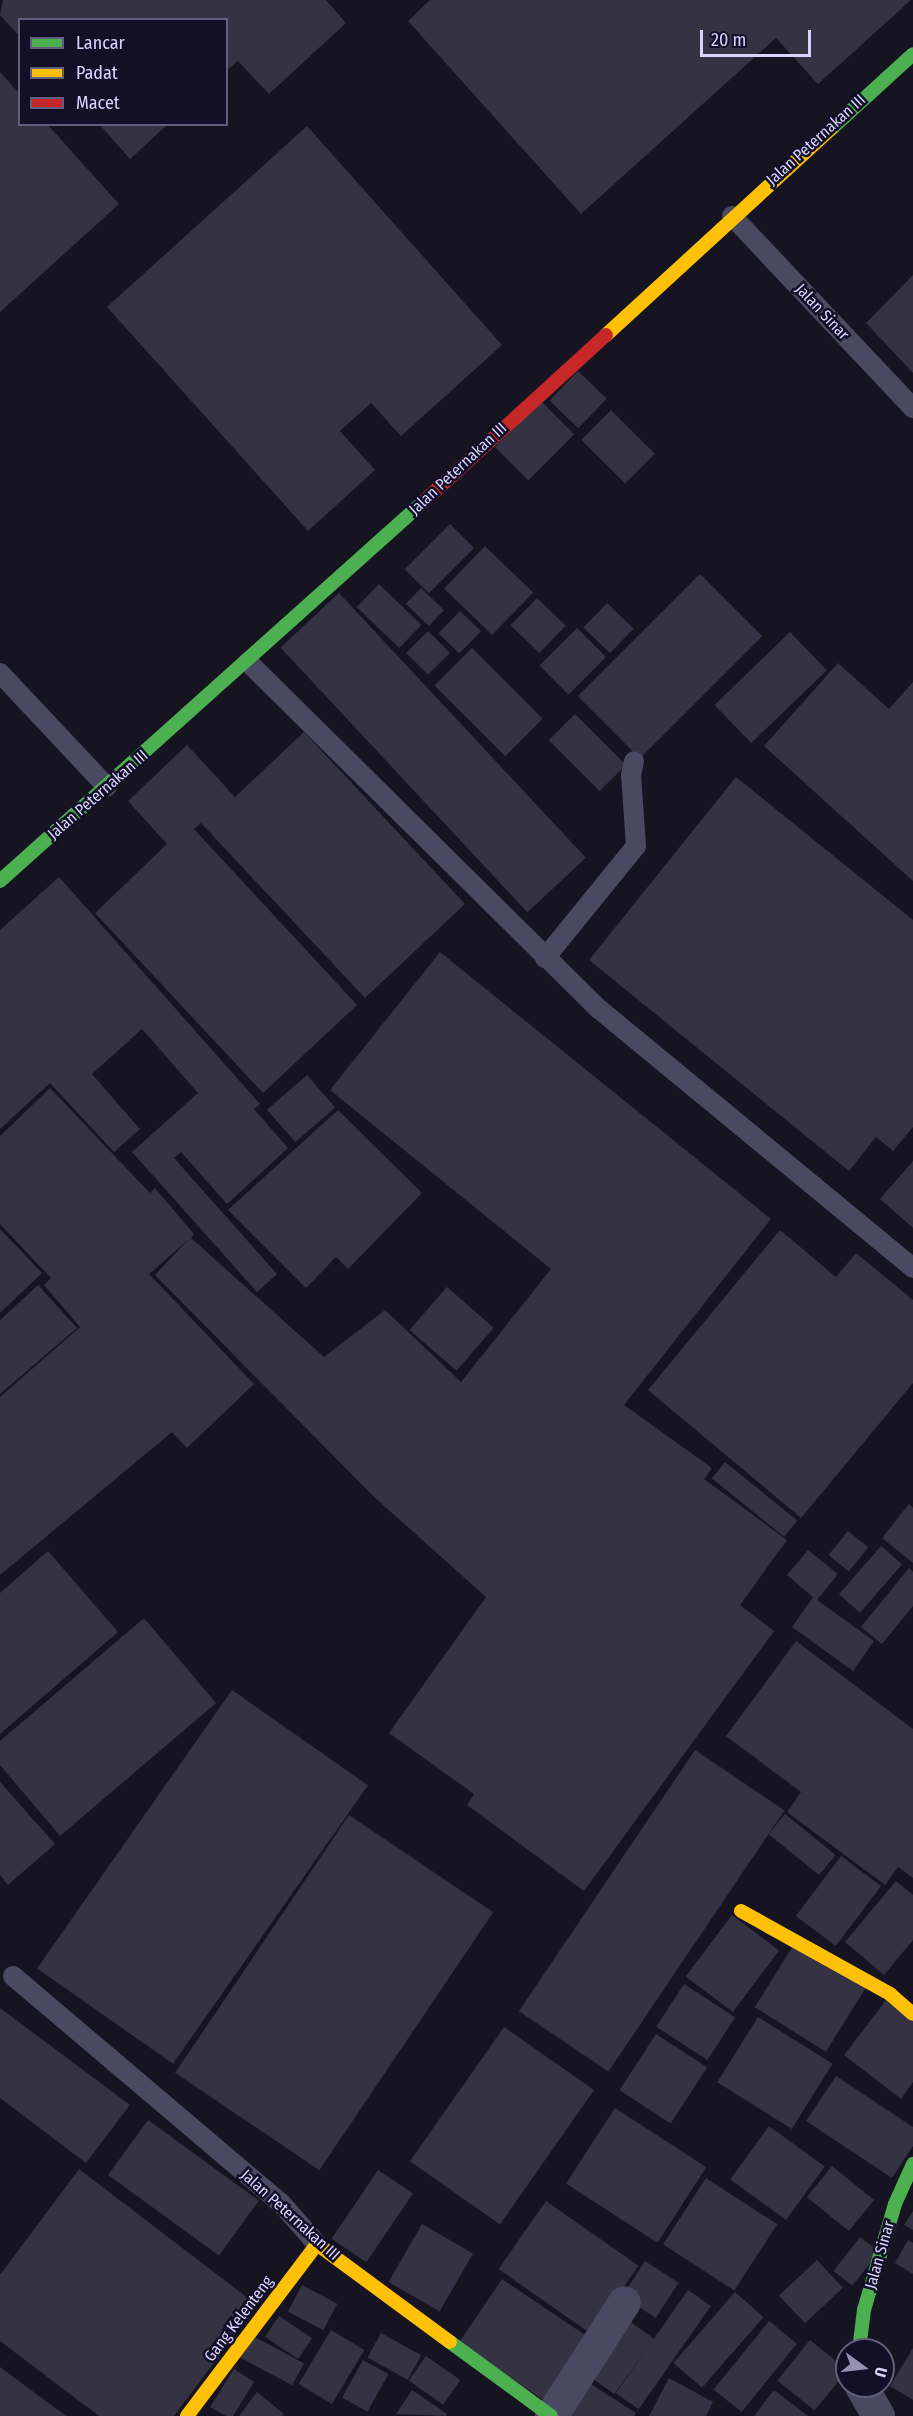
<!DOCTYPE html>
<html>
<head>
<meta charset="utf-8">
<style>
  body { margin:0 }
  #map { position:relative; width:913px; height:2416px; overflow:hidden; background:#161421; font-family:"Fira Sans Condensed",sans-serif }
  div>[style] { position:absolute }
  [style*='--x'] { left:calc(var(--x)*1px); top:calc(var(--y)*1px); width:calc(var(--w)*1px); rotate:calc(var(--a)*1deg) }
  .building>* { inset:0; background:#343243; transform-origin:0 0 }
  .lane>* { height:20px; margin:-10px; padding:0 10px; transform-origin:10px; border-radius:10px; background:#4a4962 }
  .street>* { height:33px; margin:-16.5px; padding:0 16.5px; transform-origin:16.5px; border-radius:16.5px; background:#4a4962 }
  .fast>* { height:14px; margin:-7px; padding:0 7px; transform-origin:7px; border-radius:7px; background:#4caf50 }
  .slow>* { height:14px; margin:-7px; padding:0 7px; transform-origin:7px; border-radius:7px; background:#ffc107 }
  .jam>* { height:14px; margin:-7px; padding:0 7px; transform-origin:7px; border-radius:7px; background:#c62828 }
  span { translate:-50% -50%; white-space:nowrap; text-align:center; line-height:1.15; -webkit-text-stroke:5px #130f26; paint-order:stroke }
  .street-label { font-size:16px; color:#d9d4ff }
  .legend { position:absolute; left:18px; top:18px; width:210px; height:108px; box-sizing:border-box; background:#130f26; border:2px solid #625e7d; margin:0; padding:8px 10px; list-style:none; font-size:18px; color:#d9d4ff }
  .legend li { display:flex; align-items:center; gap:12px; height:30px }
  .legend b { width:30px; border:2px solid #625e7d }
  .north { position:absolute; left:835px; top:2338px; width:60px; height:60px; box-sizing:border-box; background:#130f26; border:2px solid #625e7d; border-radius:50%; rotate:105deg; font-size:16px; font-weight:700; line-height:24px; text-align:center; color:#d9d4ff }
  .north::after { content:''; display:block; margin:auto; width:21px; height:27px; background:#9591b1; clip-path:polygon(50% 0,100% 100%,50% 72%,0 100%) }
  .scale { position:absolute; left:700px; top:30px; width:111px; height:27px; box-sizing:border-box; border:3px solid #d9d4ff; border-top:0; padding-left:8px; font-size:18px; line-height:21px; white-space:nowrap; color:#d9d4ff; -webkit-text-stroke:4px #130f26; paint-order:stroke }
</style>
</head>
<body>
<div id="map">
  <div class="building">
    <div style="clip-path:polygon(3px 0,326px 0,346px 23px,269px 94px,238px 61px,226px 71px,226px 20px,20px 20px,20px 37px,0 15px)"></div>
    <div style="clip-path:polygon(430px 0,911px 0,818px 84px,776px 38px,581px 214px,408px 21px)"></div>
    <div style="clip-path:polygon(0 72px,20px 94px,20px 124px,47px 124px,119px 204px,0 312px)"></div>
    <div style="clip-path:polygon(99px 124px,168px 124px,130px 159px)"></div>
    <div style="clip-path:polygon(307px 126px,502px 345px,401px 436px,371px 403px,340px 431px,375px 470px,308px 531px,107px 307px)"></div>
    <div style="clip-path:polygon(913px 275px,913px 373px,866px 323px)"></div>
    <div style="left:578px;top:371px;width:40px;height:41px;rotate:44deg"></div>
    <div style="left:541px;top:401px;width:47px;height:65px;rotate:45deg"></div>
    <div style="left:611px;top:410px;width:62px;height:42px;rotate:45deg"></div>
    <div style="left:450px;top:524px;width:34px;height:64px;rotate:45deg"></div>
    <div style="left:485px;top:546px;width:67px;height:59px;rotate:44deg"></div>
    <div style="left:700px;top:574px;width:88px;height:173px;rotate:45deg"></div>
    <div style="left:379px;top:584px;width:59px;height:32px;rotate:44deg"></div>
    <div style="left:421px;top:588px;width:32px;height:22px;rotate:44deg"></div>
    <div style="left:339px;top:593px;width:362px;height:80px;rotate:47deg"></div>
    <div style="left:537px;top:598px;width:40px;height:38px;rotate:44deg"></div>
    <div style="left:607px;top:603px;width:37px;height:34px;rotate:44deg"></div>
    <div style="left:460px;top:611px;width:29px;height:31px;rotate:44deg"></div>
    <div style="left:577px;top:628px;width:41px;height:53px;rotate:45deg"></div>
    <div style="left:428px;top:631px;width:31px;height:31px;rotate:45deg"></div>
    <div style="left:790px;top:632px;width:53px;height:105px;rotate:46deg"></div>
    <div style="left:472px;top:648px;width:100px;height:53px;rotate:45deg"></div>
    <div style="clip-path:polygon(838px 663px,889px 709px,913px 682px,913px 881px,764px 746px)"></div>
    <div style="left:575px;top:714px;width:72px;height:37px;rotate:45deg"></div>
    <div style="clip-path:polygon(304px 732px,465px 904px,365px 998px,201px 823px,194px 829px,357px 1005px,263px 1093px,95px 913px,167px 844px,128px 801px,187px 745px,235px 797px)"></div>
    <div style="clip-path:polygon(736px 777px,913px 920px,913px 1127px,893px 1151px,876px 1137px,849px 1171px,589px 960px)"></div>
    <div style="clip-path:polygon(59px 877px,260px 1104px,254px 1109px,288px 1148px,227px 1204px,181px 1152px,174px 1158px,277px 1274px,257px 1292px,132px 1152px,198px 1093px,142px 1029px,92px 1074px,140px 1129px,114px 1152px,50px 1083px,0 1129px,0 930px)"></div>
    <div style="clip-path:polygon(440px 952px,771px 1219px,624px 1405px,712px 1468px,704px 1479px,787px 1540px,740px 1605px,774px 1631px,584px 1891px,467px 1805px,474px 1794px,389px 1733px,486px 1597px,372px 1495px,155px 1275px,188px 1240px,149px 1274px,254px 1384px,187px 1448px,172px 1432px,0 1575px,0 1397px,80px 1327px,44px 1285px,51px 1278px,0 1224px,0 1136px,50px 1088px,150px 1193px,155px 1188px,194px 1234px,191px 1238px,324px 1357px,385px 1310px,461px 1382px,551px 1269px,330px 1090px)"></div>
    <div style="left:307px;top:1075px;width:43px;height:53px;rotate:49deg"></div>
    <div style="clip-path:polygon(338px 1110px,422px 1193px,348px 1269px,336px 1257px,306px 1288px,228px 1210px)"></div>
    <div style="clip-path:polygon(913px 1161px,913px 1228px,880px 1199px)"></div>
    <div style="clip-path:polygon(0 1229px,42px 1273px,0 1313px)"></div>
    <div style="clip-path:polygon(780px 1230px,836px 1277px,856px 1253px,913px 1300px,913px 1383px,801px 1518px,648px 1390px)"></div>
    <div style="clip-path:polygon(38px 1285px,77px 1328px,0 1394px,0 1320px)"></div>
    <div style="left:447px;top:1287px;width:62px;height:57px;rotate:41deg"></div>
    <div style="left:725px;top:1462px;width:93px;height:21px;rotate:39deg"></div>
    <div style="clip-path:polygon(909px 1504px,913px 1508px,913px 1563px,882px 1538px)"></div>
    <div style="left:848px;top:1531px;width:26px;height:31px;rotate:39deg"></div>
    <div style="left:881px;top:1546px;width:28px;height:64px;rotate:41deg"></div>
    <div style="clip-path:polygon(808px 1550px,838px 1574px,817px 1600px,874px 1641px,853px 1671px,792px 1627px,813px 1597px,787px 1575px)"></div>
    <div style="clip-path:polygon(48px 1551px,118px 1632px,0 1734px,0 1593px)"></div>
    <div style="clip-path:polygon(909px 1568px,913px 1572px,913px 1606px,882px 1644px,861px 1627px)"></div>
    <div style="clip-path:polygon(144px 1618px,216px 1703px,60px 1836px,0 1765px,0 1741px)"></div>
    <div style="clip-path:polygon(796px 1641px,913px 1729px,913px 1878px,898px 1867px,885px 1885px,787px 1812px,801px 1792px,726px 1736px)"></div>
    <div style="left:232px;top:1690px;width:166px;height:340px;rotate:35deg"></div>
    <div style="left:695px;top:1750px;width:108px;height:315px;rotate:34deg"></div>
    <div style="clip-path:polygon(0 1782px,55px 1844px,8px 1885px,0 1875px)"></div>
    <div style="left:785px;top:1814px;width:65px;height:26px;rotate:39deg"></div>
    <div style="left:349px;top:1815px;width:174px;height:311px;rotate:34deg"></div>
    <div style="left:841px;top:1856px;width:50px;height:75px;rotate:37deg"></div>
    <div style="clip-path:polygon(896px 1881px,913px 1895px,913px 1940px,884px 1975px,845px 1942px)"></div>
    <div style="left:732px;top:1915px;width:59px;height:77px;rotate:37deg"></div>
    <div style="left:796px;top:1941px;width:84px;height:78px;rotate:32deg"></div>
    <div style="left:684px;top:1984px;width:61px;height:51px;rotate:33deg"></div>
    <div style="clip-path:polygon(887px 1999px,913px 2018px,913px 2082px,901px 2099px,844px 2055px)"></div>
    <div style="clip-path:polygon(0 2008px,130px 2105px,86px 2163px,0 2098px)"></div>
    <div style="left:758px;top:2017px;width:88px;height:77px;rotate:32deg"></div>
    <div style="left:504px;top:2027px;width:110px;height:164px;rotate:35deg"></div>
    <div style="left:656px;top:2034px;width:61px;height:67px;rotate:33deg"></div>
    <div style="clip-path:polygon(836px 2076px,913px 2127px,913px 2146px,892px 2178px,806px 2121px)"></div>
    <div style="left:615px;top:2108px;width:109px;height:90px;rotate:33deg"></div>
    <div style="left:148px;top:2120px;width:137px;height:68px;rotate:36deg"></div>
    <div style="left:769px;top:2126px;width:69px;height:66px;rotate:36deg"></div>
    <div style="left:832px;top:2166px;width:54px;height:40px;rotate:39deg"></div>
    <div style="clip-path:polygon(79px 2169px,257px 2305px,174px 2416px,99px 2416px,0 2341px,0 2275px)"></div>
    <div style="left:378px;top:2170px;width:42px;height:83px;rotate:34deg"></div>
    <div style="left:706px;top:2178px;width:85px;height:79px;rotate:33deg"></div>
    <div style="left:546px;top:2201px;width:113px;height:83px;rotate:35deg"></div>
    <div style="clip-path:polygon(913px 2211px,913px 2230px,904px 2225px)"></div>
    <div style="left:422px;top:2224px;width:59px;height:67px;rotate:30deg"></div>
    <div style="left:860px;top:2237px;width:24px;height:43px;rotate:38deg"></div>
    <div style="clip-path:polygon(908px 2240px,913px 2243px,913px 2274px,895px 2263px)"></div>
    <div style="left:817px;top:2260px;width:38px;height:52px;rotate:47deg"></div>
    <div style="left:645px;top:2261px;width:40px;height:42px;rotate:33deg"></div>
    <div style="left:502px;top:2279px;width:114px;height:77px;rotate:34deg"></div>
    <div style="left:302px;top:2285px;width:40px;height:30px;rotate:28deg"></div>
    <div style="left:688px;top:2290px;width:28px;height:126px;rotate:35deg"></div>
    <div style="left:735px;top:2292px;width:38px;height:94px;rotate:41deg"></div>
    <div style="left:621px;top:2315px;width:41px;height:68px;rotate:36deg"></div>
    <div style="left:279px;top:2316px;width:40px;height:25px;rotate:34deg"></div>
    <div style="left:769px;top:2321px;width:36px;height:88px;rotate:39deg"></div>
    <div style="left:331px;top:2330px;width:39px;height:63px;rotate:31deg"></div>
    <div style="left:381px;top:2333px;width:46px;height:28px;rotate:29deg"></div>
    <div style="left:251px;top:2335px;width:60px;height:25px;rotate:28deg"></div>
    <div style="left:810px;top:2340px;width:48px;height:52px;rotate:39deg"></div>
    <div style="clip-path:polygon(913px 2348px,913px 2400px,890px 2386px)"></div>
    <div style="left:426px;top:2356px;width:42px;height:30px;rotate:35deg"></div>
    <div style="left:363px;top:2360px;width:29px;height:43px;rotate:29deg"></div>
    <div style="clip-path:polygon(0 2367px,66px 2416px,0 2416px)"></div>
    <div style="clip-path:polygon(234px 2369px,254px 2382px,233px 2416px,226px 2416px,210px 2407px)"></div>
    <div style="clip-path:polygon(669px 2378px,713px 2402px,706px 2416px,649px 2416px)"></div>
    <div style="clip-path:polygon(583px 2379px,636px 2413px,634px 2416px,568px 2416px)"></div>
    <div style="clip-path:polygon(412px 2390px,447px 2414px,446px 2416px,396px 2414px)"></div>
    <div style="clip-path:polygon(774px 2390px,808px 2416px,754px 2416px)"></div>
    <div style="clip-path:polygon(257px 2392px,284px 2414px,282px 2416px,239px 2416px)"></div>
  </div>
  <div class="lane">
    <div style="--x:732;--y:216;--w:264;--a:46.7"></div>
    <div style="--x:248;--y:662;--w:494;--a:44.7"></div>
    <div style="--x:599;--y:1009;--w:407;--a:39.5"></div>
    <div style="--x:0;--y:673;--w:156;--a:46.8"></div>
    <div style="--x:545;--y:958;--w:144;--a:-50.9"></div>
    <div style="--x:636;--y:846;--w:71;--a:-94"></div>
    <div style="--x:631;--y:775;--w:14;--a:-78"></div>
    <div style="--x:13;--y:1976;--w:351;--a:40.3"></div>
    <div style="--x:281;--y:2203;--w:55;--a:48.7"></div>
  </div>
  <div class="street">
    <div style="--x:861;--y:2386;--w:34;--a:60"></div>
    <div style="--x:551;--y:2416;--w:135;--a:-57.4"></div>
  </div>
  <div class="fast">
    <div style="--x:831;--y:129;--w:111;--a:-42.4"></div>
    <div style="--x:0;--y:881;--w:567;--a:-41.85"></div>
    <div style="--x:450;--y:2342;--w:125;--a:36.2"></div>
    <div style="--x:859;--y:2350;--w:40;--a:-82.9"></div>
    <div style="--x:864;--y:2310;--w:110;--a:-73.7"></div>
    <div style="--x:895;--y:2204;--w:44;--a:-65.8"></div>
  </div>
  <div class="slow">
    <div style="--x:606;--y:335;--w:305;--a:-42.5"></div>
    <div style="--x:741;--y:1911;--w:171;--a:29.1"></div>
    <div style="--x:890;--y:1994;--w:30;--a:41"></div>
    <div style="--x:187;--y:2416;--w:216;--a:-52.9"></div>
    <div style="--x:317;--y:2244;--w:165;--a:36.4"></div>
  </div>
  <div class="jam">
    <div style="--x:422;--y:503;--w:249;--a:-42.4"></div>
  </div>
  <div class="street-label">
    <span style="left:816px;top:140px;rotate:-42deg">Jalan Peternakan III</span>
    <span style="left:822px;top:312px;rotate:47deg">Jalan Sinar</span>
    <span style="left:458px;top:469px;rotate:-43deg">Jalan Peternakan III</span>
    <span style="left:98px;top:795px;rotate:-41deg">Jalan Peternakan III</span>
    <span style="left:290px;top:2215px;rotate:42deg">Jalan Peternakan III</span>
    <span style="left:880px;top:2255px;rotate:-74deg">Jalan Sinar</span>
    <span style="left:239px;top:2319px;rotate:-53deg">Gang Kelenteng</span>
  </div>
  <ul class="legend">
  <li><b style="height:8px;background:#4caf50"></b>Lancar</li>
  <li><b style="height:8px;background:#ffc107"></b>Padat</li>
  <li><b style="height:8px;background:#c62828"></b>Macet</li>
  </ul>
  <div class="north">U</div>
  <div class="scale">20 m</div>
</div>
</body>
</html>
